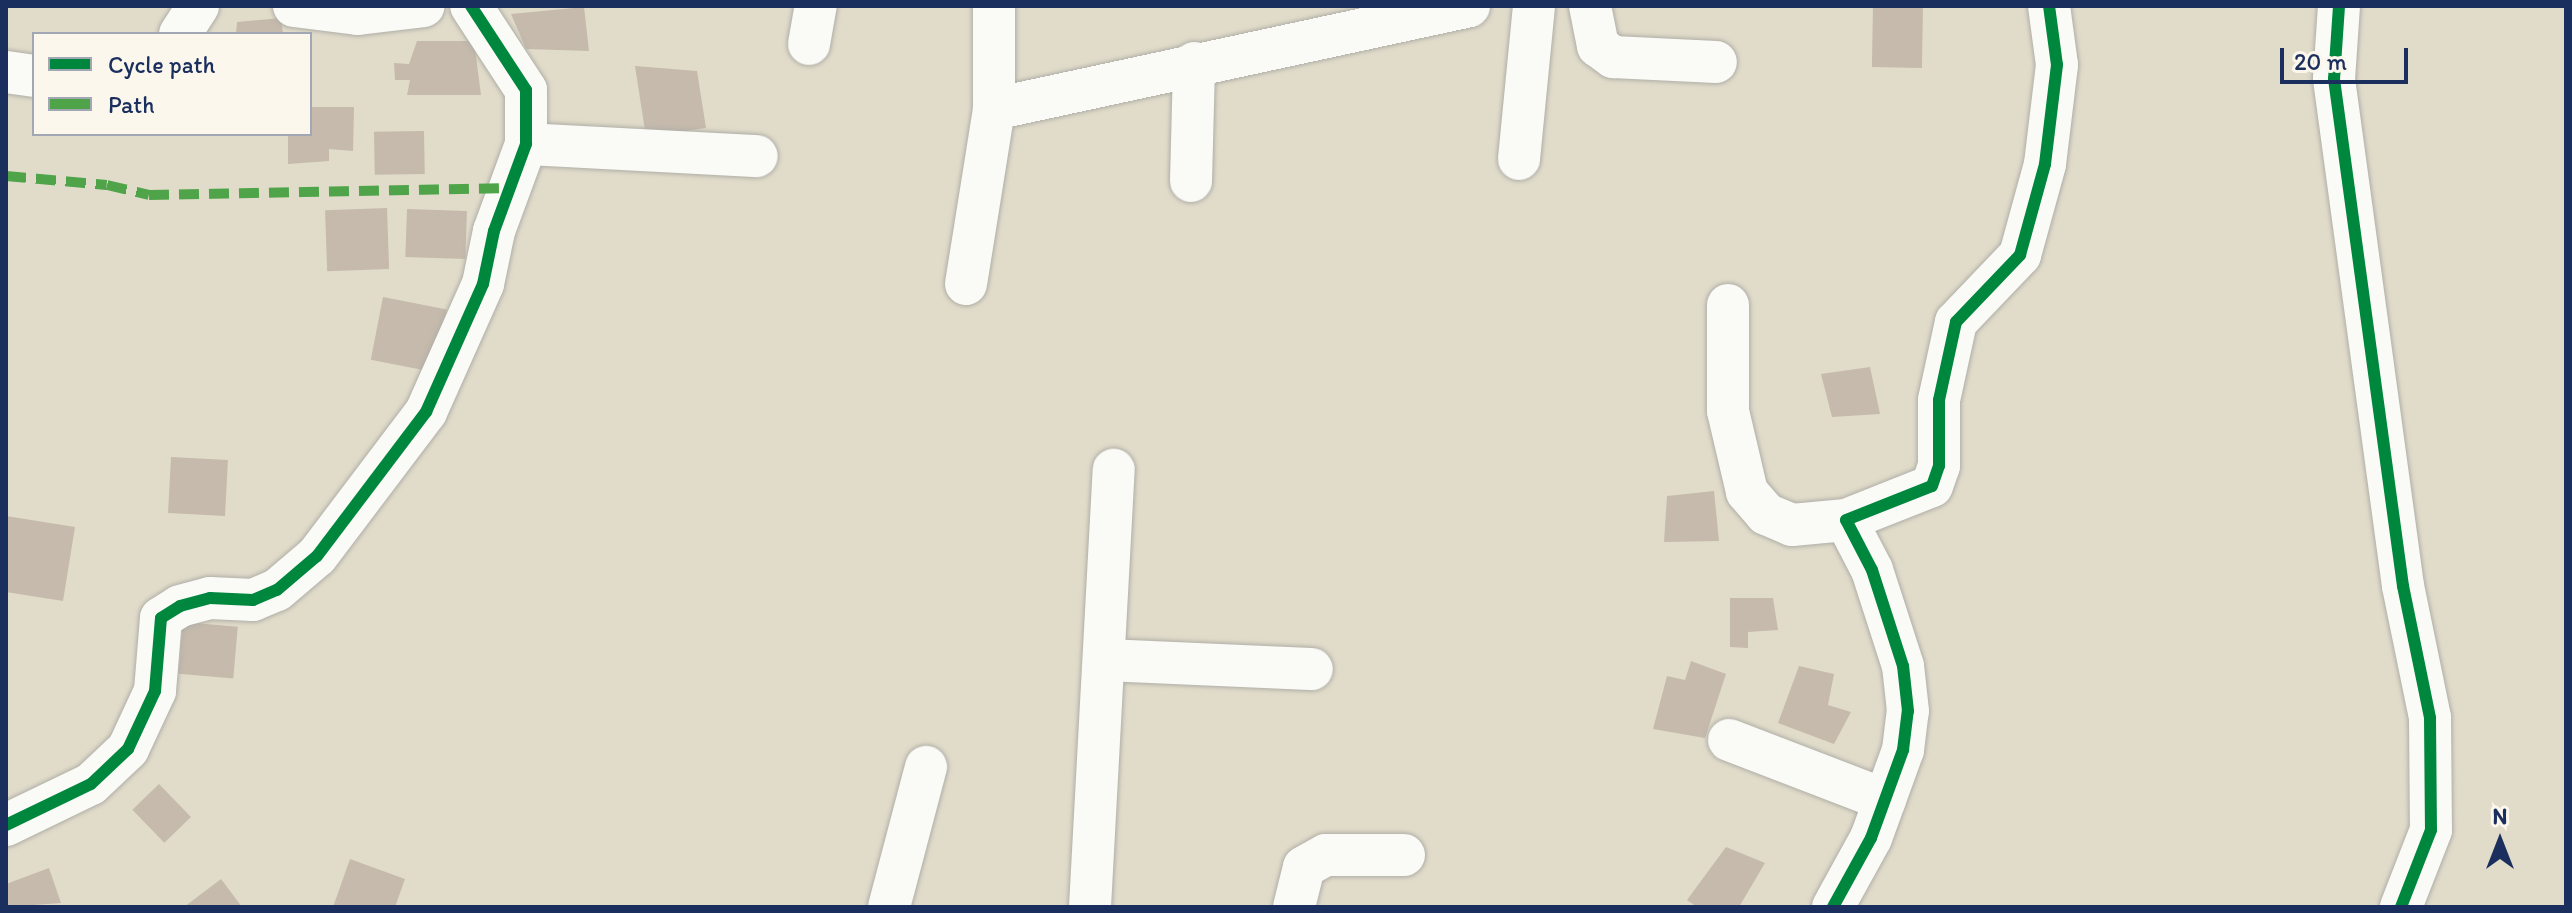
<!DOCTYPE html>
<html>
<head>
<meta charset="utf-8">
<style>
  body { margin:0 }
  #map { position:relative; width:2572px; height:913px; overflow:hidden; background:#e1dcca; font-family:Itim,sans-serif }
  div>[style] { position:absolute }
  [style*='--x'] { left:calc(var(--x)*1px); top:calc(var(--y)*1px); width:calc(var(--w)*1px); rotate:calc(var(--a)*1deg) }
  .building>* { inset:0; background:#c5baac; transform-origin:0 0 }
  .roads { filter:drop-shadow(0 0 2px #b0aea7) drop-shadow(0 0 2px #b0aea7) }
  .minor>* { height:42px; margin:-21px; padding:0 21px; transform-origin:21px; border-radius:21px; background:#fafaf7 }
  .quiet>* { height:10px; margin-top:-5px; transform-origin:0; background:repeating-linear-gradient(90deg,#4fa44a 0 20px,transparent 0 30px) }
  .cycleway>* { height:12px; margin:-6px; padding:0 6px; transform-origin:6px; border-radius:6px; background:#00873e }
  span { translate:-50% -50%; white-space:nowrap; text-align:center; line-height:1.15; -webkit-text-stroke:7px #fbf7ec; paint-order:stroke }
  .frame { position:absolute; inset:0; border:8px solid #1b2f5e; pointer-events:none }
  .legend { position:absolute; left:32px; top:32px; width:280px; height:104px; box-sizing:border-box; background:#fbf7ec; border:2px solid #a1a7b3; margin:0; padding:10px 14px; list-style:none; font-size:24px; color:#1b2f5e }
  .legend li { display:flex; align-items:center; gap:16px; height:40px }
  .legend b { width:40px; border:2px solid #a1a7b3 }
  .north { position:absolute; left:2460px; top:801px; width:80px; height:80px; -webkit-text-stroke:6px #fbf7ec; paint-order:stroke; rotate:0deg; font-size:22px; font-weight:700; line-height:32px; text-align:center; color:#1b2f5e }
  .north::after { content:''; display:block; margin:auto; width:28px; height:36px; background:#1b2f5e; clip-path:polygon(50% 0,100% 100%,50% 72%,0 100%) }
  .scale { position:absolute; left:2280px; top:48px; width:128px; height:36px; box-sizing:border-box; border:4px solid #1b2f5e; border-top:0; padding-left:10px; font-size:24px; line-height:28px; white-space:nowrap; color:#1b2f5e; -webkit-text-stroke:6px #fbf7ec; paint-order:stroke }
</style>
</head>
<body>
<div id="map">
  <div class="building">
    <div style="left:1923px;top:6px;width:62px;height:50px;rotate:91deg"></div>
    <div style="clip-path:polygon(584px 7px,589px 51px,526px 49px,511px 14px)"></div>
    <div style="clip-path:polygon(281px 18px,283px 34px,236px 34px,237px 22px)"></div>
    <div style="clip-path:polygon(417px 41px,474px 41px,481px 95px,407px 95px,410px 80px,395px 80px,394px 63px,409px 64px)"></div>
    <div style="clip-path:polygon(635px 66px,697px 71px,706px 128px,646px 137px)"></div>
    <div style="clip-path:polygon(310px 107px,354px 107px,353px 151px,329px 149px,329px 161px,288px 164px,288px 134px,310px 134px)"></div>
    <div style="left:424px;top:131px;width:43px;height:50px;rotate:89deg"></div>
    <div style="left:387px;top:208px;width:61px;height:62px;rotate:88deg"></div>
    <div style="left:407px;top:209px;width:60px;height:48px;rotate:2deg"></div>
    <div style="left:383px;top:297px;width:65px;height:64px;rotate:11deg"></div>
    <div style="clip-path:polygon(1870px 367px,1880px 414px,1832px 417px,1821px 374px)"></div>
    <div style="left:171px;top:457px;width:57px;height:56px;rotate:3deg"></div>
    <div style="clip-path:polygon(1714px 491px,1719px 541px,1664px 542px,1667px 496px)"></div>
    <div style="clip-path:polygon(6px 516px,75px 527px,63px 601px,6px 592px)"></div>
    <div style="clip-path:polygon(1730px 598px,1773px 598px,1778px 630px,1748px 632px,1748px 648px,1730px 647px)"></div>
    <div style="left:183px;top:622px;width:55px;height:52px;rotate:5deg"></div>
    <div style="clip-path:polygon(1691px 661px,1726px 674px,1705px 738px,1653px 729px,1667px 676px,1685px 680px)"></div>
    <div style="clip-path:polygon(1799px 666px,1834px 674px,1828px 705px,1851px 712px,1834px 744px,1778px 723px)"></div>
    <div style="left:159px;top:784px;width:46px;height:37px;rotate:46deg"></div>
    <div style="clip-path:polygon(1726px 847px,1765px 863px,1739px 907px,1697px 907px,1687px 900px)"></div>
    <div style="clip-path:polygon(350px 859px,405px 879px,395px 907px,333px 907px)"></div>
    <div style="clip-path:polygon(49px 868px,61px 903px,7px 907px,6px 884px)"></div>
    <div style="clip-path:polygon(221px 879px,242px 907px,184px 907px)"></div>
  </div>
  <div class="roads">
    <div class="minor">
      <div style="--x:294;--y:6;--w:64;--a:7.1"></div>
      <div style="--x:358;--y:14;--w:66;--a:-6.9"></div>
      <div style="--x:1590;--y:6;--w:41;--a:78.7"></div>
      <div style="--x:1598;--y:46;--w:19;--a:36"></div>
      <div style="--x:1613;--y:57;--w:103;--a:2.8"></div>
      <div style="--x:2339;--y:6;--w:73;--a:93.9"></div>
      <div style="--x:2334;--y:79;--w:512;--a:82.25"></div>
      <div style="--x:2403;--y:586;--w:135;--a:78.4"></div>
      <div style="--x:2430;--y:718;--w:112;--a:89.5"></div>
      <div style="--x:2431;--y:830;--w:83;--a:111.3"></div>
      <div style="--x:180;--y:34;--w:33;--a:-57"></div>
      <div style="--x:809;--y:44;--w:39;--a:-80"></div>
      <div style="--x:6;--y:72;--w:28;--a:8"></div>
      <div style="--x:994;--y:109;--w:486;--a:-12.2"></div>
      <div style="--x:526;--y:144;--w:231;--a:3"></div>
      <div style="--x:1519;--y:159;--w:154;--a:-84.4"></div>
      <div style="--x:1191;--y:181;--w:118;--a:-88.5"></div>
      <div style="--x:966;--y:284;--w:177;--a:-80.9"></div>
      <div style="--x:994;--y:109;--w:103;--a:-90"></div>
      <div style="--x:1728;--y:305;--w:106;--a:90"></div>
      <div style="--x:1728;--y:411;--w:83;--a:76.8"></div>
      <div style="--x:1747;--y:492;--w:29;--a:49"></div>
      <div style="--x:1766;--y:514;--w:28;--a:23"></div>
      <div style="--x:1792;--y:525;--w:54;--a:-5.3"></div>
      <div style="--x:1104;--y:660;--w:208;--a:2.5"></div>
      <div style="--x:1729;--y:740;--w:167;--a:21"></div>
      <div style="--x:6;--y:825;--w:94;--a:-25.8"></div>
      <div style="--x:91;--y:784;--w:51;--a:-43.4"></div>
      <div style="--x:128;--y:749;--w:64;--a:-65"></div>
      <div style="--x:155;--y:691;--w:73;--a:-85.3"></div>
      <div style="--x:161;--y:618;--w:22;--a:-32"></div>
      <div style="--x:180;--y:606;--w:31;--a:-15"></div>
      <div style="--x:210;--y:598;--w:43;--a:2.7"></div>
      <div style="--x:253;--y:600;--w:26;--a:-23"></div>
      <div style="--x:277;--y:590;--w:52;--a:-40.4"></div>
      <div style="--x:317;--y:556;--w:181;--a:-52.9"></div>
      <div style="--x:426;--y:412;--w:140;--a:-66"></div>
      <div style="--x:483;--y:284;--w:54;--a:-78.3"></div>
      <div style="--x:494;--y:231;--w:93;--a:-69.8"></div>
      <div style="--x:526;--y:144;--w:54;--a:-90"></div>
      <div style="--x:526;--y:90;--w:100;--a:-123.2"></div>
      <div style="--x:889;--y:907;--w:145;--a:-75.2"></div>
      <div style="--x:1090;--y:907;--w:438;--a:-86.9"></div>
      <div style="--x:1294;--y:907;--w:41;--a:-76"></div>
      <div style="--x:1304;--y:867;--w:25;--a:-29"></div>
      <div style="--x:1326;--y:855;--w:78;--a:0"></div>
      <div style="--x:1833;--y:907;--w:79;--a:-61.2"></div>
      <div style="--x:1871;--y:838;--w:94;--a:-70"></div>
      <div style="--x:1903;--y:750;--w:39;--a:-83"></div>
      <div style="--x:1908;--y:711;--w:45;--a:-96.3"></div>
      <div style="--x:1903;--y:666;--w:101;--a:-107.9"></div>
      <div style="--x:1872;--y:570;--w:56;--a:-117.5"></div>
      <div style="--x:1846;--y:520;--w:92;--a:-21.6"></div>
      <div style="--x:1932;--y:486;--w:21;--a:-71"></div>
      <div style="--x:1939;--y:466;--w:66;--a:-90"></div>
      <div style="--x:1939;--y:400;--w:80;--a:-77.7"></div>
      <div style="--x:1956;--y:322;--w:93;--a:-46.3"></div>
      <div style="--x:2020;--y:255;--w:94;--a:-74.6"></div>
      <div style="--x:2045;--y:164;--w:100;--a:-83.1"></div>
      <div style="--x:2057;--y:65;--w:60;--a:-97.7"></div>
    </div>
  </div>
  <div class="quiet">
    <div style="--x:6;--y:176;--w:101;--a:5.1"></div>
    <div style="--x:107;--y:185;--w:43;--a:13.4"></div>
    <div style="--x:149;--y:195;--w:364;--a:-1.1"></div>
  </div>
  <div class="cycleway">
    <div style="--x:2339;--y:6;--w:73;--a:93.9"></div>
    <div style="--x:2334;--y:79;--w:512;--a:82.25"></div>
    <div style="--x:2403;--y:586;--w:135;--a:78.4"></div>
    <div style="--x:2430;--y:718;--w:112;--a:89.5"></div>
    <div style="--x:2431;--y:830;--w:83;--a:111.3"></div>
    <div style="--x:6;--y:825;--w:94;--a:-25.8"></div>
    <div style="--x:91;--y:784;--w:51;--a:-43.4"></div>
    <div style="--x:128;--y:749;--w:64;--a:-65"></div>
    <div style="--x:155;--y:691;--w:73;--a:-85.3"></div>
    <div style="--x:161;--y:618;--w:22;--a:-32"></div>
    <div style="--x:180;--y:606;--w:31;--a:-15"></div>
    <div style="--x:210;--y:598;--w:43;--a:2.7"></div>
    <div style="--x:253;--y:600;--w:26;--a:-23"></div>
    <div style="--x:277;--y:590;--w:52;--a:-40.4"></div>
    <div style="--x:317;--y:556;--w:181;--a:-52.9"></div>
    <div style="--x:426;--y:412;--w:140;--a:-66"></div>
    <div style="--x:483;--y:284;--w:54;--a:-78.3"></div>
    <div style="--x:494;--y:231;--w:93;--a:-69.8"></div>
    <div style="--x:526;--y:144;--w:54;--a:-90"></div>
    <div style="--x:526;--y:90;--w:100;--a:-123.2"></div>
    <div style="--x:1833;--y:907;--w:79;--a:-61.2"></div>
    <div style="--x:1871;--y:838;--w:94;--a:-70"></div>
    <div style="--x:1903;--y:750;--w:39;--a:-83"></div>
    <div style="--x:1908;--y:711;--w:45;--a:-96.3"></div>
    <div style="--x:1903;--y:666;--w:101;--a:-107.9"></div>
    <div style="--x:1872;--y:570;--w:56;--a:-117.5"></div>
    <div style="--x:1846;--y:520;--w:92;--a:-21.6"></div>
    <div style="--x:1932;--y:486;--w:21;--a:-71"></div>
    <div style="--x:1939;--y:466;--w:66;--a:-90"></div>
    <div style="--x:1939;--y:400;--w:80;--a:-77.7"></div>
    <div style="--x:1956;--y:322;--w:93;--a:-46.3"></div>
    <div style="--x:2020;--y:255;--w:94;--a:-74.6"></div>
    <div style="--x:2045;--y:164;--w:100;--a:-83.1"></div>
    <div style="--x:2057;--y:65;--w:60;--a:-97.7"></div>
  </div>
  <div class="frame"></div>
  <ul class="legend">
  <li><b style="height:10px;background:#00873e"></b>Cycle path</li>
  <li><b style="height:10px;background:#4fa44a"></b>Path</li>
  </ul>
  <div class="north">N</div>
  <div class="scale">20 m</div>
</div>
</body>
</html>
